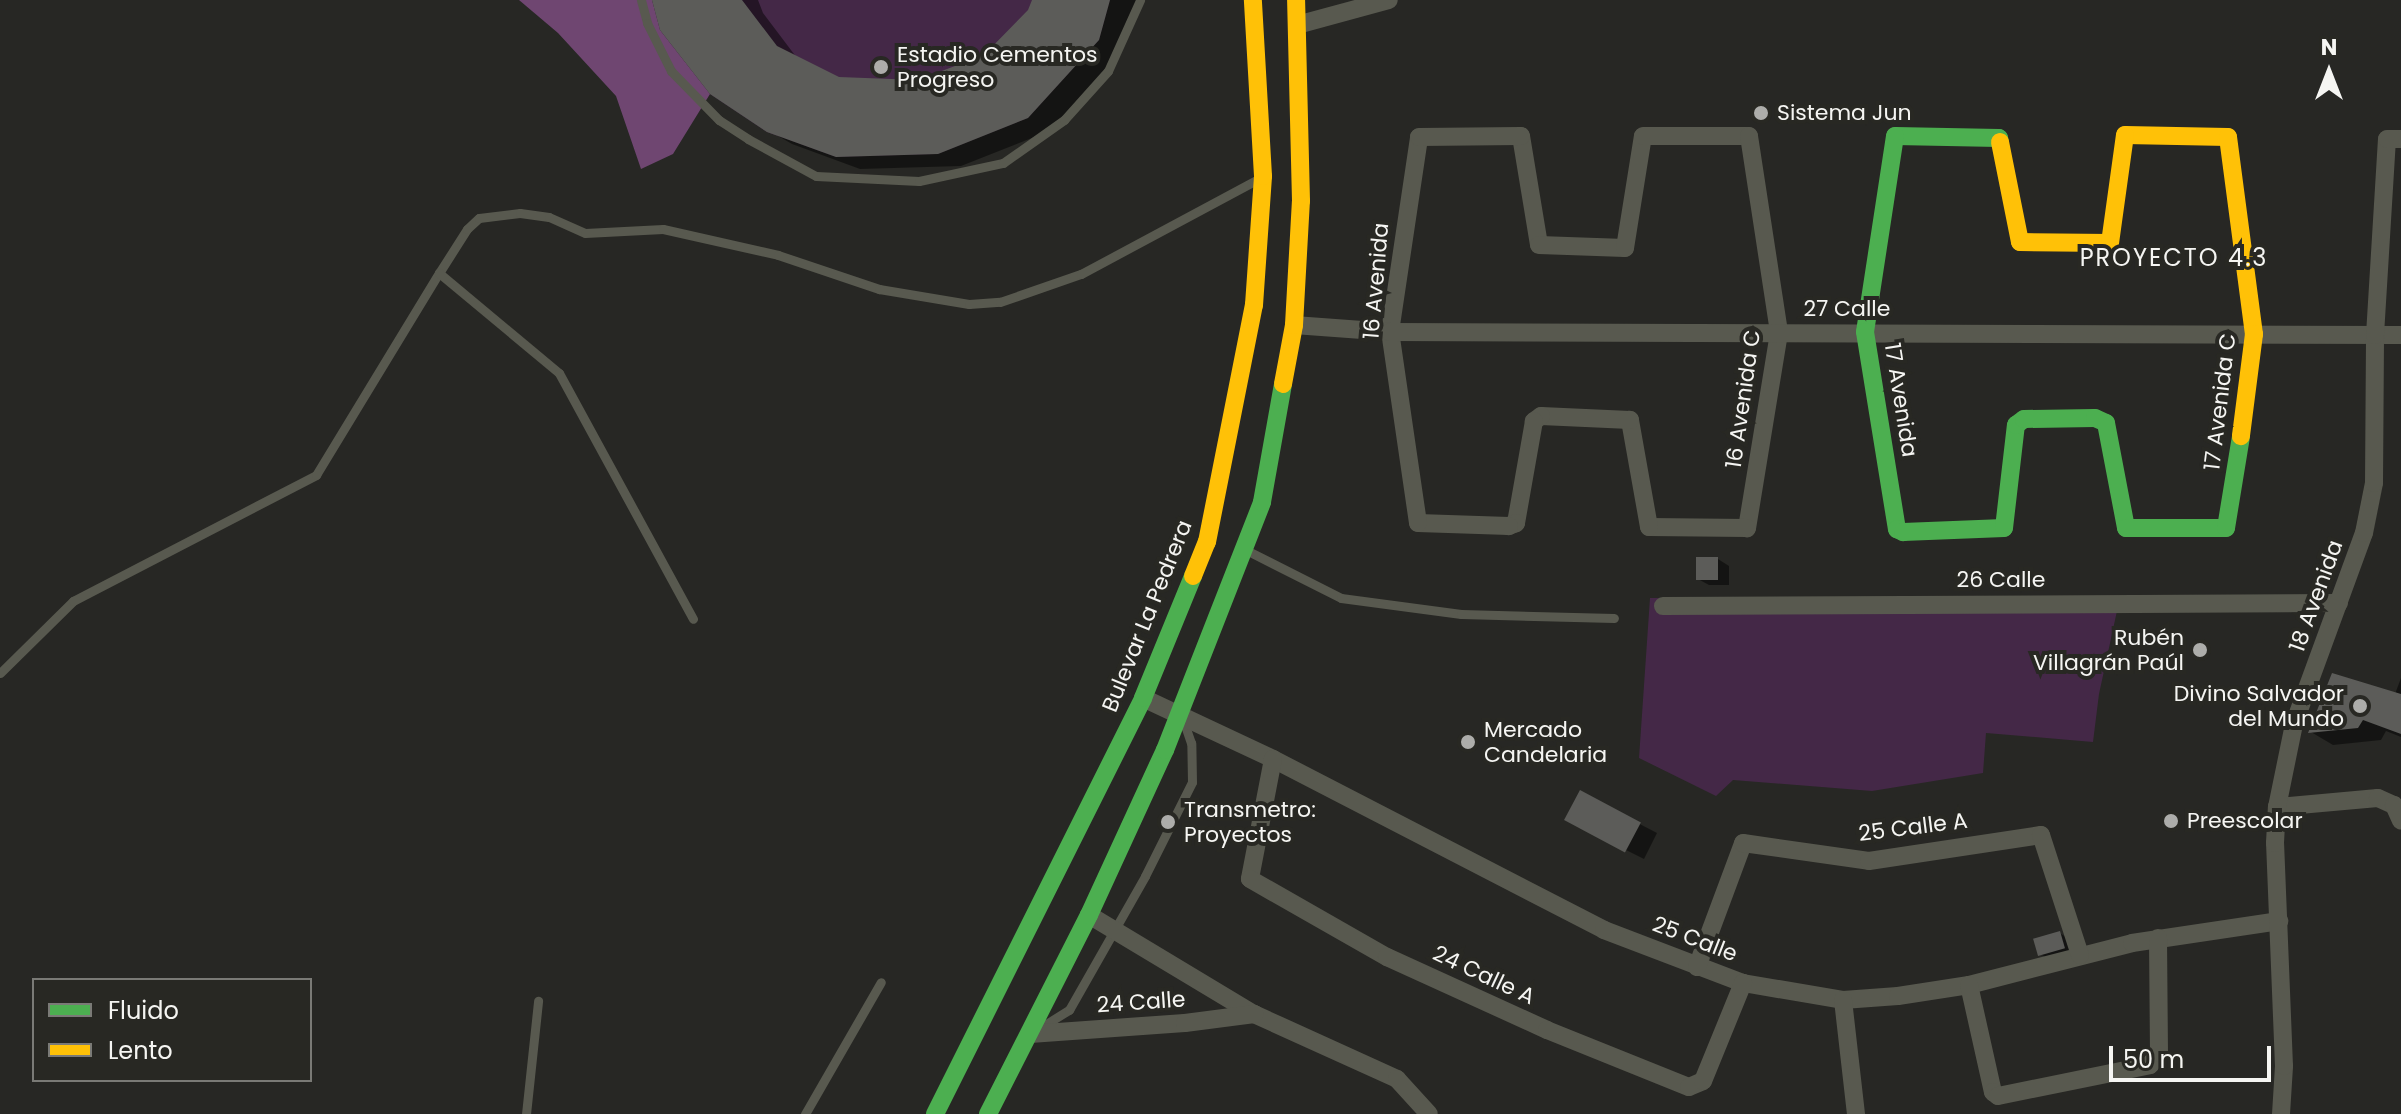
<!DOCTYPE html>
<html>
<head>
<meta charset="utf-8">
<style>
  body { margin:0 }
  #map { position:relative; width:2401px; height:1114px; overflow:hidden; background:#272724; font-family:Poppins,sans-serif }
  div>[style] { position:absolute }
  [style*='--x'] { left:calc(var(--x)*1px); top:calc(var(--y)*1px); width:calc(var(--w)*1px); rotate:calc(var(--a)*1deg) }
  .green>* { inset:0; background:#442847 }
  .forest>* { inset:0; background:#6f4671 }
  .shadow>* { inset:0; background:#0007 }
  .building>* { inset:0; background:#5c5c59; transform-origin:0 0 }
  .lane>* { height:9px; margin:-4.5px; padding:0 4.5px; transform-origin:4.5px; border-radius:4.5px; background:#58594f }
  .street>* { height:18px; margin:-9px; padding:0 9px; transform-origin:9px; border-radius:9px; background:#58594f }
  .fast>* { height:18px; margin:-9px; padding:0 9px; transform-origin:9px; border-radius:9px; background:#4caf50 }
  .slow>* { height:18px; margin:-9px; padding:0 9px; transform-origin:9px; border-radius:9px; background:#ffc107 }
  .dots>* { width:22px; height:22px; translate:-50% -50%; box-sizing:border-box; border:4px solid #282823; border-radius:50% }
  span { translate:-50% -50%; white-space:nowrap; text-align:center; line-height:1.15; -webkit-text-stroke:8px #282823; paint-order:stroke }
  .poi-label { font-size:22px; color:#f5f5f2 }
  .left { translate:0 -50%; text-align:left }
  .right { translate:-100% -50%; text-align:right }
  .street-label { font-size:22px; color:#f5f5f2 }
  .neighbourhood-label { font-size:24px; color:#f5f5f2; letter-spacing:2px }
  .legend { position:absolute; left:32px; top:978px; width:280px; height:104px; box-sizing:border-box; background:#282823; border:2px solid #7a7a76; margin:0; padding:10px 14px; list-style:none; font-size:24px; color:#f5f5f2 }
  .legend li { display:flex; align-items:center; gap:16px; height:40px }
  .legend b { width:40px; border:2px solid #7a7a76 }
  .north { position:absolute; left:2289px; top:32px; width:80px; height:80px; -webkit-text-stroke:6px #282823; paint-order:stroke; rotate:0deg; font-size:22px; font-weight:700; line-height:32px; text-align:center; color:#f5f5f2 }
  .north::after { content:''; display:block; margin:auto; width:28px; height:36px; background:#f5f5f2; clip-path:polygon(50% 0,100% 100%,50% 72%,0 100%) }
  .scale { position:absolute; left:2109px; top:1046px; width:162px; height:36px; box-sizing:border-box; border:4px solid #f5f5f2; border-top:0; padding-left:10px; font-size:24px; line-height:28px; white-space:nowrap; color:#f5f5f2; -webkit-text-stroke:6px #282823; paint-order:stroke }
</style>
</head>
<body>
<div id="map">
  <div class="green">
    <div style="clip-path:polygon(652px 0,1110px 0,1099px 40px,1028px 118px,938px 154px,836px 157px,767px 132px,710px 94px,660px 30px)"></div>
    <div style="clip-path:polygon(2120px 597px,2099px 694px,2093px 742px,1986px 733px,1983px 773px,1872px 791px,1733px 780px,1716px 796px,1639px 758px,1650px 598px)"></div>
  </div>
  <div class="forest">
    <div style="clip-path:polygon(519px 0,652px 0,660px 30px,710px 94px,673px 154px,641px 169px,616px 96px,558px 33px)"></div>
  </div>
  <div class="shadow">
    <div style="clip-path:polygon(654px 0,758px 0,763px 13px,797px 58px,838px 79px,918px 82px,985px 57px,1029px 12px,1034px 0,1137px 0,1121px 53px,1052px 130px,961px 166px,860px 169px,792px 144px,768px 130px)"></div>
    <div style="clip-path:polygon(1718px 559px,1729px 566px,1729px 585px,1709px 585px,1698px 579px)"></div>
    <div style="clip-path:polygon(2401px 678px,2401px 737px,2386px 731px,2381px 740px,2333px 745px,2311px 732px,2395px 694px)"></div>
    <div style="clip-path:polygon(1580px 793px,1657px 833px,1644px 859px,1584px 829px)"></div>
    <div style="clip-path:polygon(2059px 933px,2070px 939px,2075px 954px,2051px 960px,2040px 954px)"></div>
  </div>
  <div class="building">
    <div style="clip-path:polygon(652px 0,742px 0,777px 46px,839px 77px,918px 80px,984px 55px,1028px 10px,1032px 0,1110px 0,1099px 40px,1028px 118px,938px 154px,836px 157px,767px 132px,710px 94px,660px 30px)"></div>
    <div style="left:1696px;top:557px;width:22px;height:23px"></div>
    <div style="clip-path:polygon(2332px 673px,2401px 694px,2401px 734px,2363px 720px,2358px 728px,2308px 733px)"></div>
    <div style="left:1580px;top:790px;width:69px;height:34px;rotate:28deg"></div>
    <div style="left:2060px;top:931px;width:18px;height:28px;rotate:74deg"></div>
  </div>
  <div class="lane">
    <div style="--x:641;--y:0;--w:24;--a:75"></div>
    <div style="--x:647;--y:23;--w:54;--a:63.4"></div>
    <div style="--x:671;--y:71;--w:69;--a:45.6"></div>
    <div style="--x:719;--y:120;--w:35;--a:33"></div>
    <div style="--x:748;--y:139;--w:77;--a:28.6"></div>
    <div style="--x:816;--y:176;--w:103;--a:2.8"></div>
    <div style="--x:919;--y:181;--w:86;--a:-12.1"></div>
    <div style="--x:1003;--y:163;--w:75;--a:-35.2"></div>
    <div style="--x:1064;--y:120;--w:66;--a:-48.1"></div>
    <div style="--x:1108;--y:71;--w:78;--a:-65.7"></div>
    <div style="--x:439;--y:273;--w:52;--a:-57.5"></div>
    <div style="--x:467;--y:229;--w:16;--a:-43"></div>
    <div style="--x:479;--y:218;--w:41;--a:-7"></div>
    <div style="--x:520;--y:213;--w:29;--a:8"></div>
    <div style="--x:549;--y:217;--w:39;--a:24"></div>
    <div style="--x:585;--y:233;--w:78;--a:-2.9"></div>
    <div style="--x:663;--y:229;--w:118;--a:12.7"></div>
    <div style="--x:778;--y:255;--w:107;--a:18.6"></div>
    <div style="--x:879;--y:289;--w:91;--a:9.5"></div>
    <div style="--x:969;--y:304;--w:31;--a:-4"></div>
    <div style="--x:1000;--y:302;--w:86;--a:-19.1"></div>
    <div style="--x:1081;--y:274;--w:199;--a:-28.2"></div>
    <div style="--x:1246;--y:550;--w:106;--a:26.8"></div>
    <div style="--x:1341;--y:598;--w:121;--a:7.6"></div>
    <div style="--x:1461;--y:614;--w:153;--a:1.5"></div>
    <div style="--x:0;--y:673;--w:103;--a:-44.6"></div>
    <div style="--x:73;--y:601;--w:274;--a:-27.4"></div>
    <div style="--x:316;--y:475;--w:237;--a:-58.7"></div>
    <div style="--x:439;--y:273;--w:156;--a:39.8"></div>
    <div style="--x:559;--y:373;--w:280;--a:61.4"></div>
    <div style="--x:1043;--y:1026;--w:31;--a:-32"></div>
    <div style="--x:1069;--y:1010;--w:154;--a:-60.4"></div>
    <div style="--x:1145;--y:876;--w:105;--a:-63.4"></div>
    <div style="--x:1192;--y:782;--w:39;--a:-91"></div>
    <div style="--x:1191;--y:743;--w:21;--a:-109"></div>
    <div style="--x:526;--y:1114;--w:114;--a:-83.9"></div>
    <div style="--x:805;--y:1114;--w:152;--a:-60.1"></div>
  </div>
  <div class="street">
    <div style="--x:1297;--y:25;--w:95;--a:-15.2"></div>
    <div style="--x:1521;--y:136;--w:110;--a:80.6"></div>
    <div style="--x:1539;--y:245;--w:86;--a:2"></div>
    <div style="--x:1625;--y:248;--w:113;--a:-80.9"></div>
    <div style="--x:1643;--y:136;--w:106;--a:0"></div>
    <div style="--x:1749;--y:136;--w:199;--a:81.3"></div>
    <div style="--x:1779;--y:333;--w:198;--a:99.3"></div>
    <div style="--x:1747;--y:528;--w:98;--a:-179.4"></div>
    <div style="--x:1649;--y:527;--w:109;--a:-100.1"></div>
    <div style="--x:1630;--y:420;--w:89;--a:-177.4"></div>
    <div style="--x:1541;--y:416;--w:9;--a:144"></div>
    <div style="--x:1534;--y:421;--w:104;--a:100"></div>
    <div style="--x:1516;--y:523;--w:8;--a:157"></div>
    <div style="--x:1509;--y:526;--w:91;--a:-178.1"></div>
    <div style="--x:1418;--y:523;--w:193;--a:-98.3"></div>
    <div style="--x:1390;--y:332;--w:197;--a:-81.5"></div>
    <div style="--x:1419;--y:137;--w:102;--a:-0.6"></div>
    <div style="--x:1294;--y:325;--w:96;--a:4.2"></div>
    <div style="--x:1390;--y:332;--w:1011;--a:0.17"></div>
    <div style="--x:1663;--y:606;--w:676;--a:-0.25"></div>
    <div style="--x:1143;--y:698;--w:144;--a:25.1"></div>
    <div style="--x:1273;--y:759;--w:373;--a:27.3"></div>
    <div style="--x:1604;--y:930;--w:149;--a:20.9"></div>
    <div style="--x:1743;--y:983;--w:101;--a:9.6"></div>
    <div style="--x:1843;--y:1000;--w:55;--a:-4.2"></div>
    <div style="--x:1898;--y:996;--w:72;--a:-8.8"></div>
    <div style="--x:1969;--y:985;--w:168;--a:-14.4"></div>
    <div style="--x:2132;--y:943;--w:149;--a:-8.5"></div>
    <div style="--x:1273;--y:759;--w:122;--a:100.9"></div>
    <div style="--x:1250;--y:879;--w:158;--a:29.7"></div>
    <div style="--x:1387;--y:957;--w:176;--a:24.5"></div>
    <div style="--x:1547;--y:1030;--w:153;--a:21.9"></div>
    <div style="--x:1689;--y:1087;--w:15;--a:-23"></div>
    <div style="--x:1703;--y:1081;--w:106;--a:-67.8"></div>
    <div style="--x:2277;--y:807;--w:101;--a:-5.1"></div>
    <div style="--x:2378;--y:798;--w:17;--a:24"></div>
    <div style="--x:2394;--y:805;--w:17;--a:66"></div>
    <div style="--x:1089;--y:915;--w:192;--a:31"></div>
    <div style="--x:1254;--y:1014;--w:157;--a:24.4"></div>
    <div style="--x:1397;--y:1079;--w:47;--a:47.6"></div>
    <div style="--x:1697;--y:967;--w:132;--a:-69.6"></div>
    <div style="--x:1743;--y:843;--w:127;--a:8.1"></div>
    <div style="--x:1869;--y:861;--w:174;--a:-8.6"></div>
    <div style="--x:2041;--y:835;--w:126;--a:72"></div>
    <div style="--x:1969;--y:985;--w:110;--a:77.4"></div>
    <div style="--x:1993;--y:1092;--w:6;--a:39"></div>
    <div style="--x:1998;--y:1096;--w:155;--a:-11.5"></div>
    <div style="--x:2150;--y:1065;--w:15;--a:-53"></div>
    <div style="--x:2159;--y:1053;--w:115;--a:-90.5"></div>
    <div style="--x:1843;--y:1000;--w:115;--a:83.5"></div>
    <div style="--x:1030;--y:1034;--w:155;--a:-4.1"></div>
    <div style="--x:1185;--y:1023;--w:70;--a:-7.4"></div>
    <div style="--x:2281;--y:1114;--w:48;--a:-86.4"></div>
    <div style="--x:2284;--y:1066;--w:223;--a:-92.3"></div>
    <div style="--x:2275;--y:843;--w:36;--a:-87"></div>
    <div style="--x:2277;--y:807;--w:85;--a:-78.4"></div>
    <div style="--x:2294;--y:724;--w:203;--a:-69.9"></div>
    <div style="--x:2364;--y:533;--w:51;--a:-78.7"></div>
    <div style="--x:2374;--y:483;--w:148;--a:-89.6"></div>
    <div style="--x:2375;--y:335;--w:196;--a:-86.5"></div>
    <div style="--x:2387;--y:139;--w:14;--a:0"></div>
  </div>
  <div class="fast">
    <div style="--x:2000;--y:142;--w:4;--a:-104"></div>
    <div style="--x:1999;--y:138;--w:104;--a:-178.9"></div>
    <div style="--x:1895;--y:136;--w:198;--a:98.7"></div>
    <div style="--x:1865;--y:332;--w:200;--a:80.8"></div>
    <div style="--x:1897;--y:529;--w:7;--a:27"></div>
    <div style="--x:1903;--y:532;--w:101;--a:-2.3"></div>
    <div style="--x:2004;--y:528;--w:104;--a:-83.4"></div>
    <div style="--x:2016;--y:425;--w:10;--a:-37"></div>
    <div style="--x:2024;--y:419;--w:71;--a:-0.8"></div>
    <div style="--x:2095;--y:418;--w:12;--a:24"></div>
    <div style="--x:2106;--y:423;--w:107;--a:79.2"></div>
    <div style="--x:2126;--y:528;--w:100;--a:0"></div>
    <div style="--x:2226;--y:528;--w:93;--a:-80.7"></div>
    <div style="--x:935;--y:1114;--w:465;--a:-63.4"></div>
    <div style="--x:1143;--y:698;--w:132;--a:-67.7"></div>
    <div style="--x:988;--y:1114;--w:223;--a:-63.1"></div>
    <div style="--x:1089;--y:915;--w:182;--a:-65.3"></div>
    <div style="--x:1165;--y:750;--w:266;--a:-68.6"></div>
    <div style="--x:1262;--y:502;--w:120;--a:-79.9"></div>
  </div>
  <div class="slow">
    <div style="--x:2125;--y:135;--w:103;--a:1.1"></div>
    <div style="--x:2228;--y:137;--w:199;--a:82.5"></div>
    <div style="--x:2254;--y:334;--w:103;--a:97.3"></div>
    <div style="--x:2000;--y:142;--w:102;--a:78.7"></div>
    <div style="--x:2020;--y:242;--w:90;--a:0.6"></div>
    <div style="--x:2110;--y:243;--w:109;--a:-82.1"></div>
    <div style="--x:1283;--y:384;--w:60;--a:-79.4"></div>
    <div style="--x:1294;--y:325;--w:124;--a:-86.8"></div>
    <div style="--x:1301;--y:201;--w:201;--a:-91.4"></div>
    <div style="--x:1193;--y:576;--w:37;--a:-68"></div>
    <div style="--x:1207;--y:542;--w:242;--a:-78.8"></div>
    <div style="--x:1254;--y:305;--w:129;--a:-86"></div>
    <div style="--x:1263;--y:176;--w:176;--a:-93.3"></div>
  </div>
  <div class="dots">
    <div style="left:881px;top:67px;background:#adadaa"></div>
    <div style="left:1761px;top:113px;background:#adadaa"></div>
    <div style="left:2200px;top:650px;background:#adadaa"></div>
    <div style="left:2360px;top:706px;background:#adadaa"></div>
    <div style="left:1468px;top:742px;background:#adadaa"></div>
    <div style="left:2171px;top:821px;background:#adadaa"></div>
    <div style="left:1168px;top:822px;background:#adadaa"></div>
  </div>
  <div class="poi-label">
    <span class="left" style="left:897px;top:67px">Estadio Cementos<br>Progreso</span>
    <span class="left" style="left:1777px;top:113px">Sistema Jun</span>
    <span class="right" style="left:2184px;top:650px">Rubén<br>Villagrán Paúl</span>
    <span class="right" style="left:2344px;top:706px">Divino Salvador<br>del Mundo</span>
    <span class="left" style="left:1484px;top:742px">Mercado<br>Candelaria</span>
    <span class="left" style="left:1184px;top:822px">Transmetro:<br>Proyectos</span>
    <span class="left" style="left:2187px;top:821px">Preescolar</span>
  </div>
  <div class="street-label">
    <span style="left:1376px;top:281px;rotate:-85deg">16 Avenida</span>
    <span style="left:1847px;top:309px">27 Calle</span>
    <span style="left:1743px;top:399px;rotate:-82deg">16 Avenida C</span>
    <span style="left:1901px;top:400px;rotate:81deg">17 Avenida</span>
    <span style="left:2220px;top:402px;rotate:-83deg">17 Avenida C</span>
    <span style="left:2001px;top:580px">26 Calle</span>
    <span style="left:2316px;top:596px;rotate:-70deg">18 Avenida</span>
    <span style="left:1147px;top:616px;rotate:-68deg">Bulevar La Pedrera</span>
    <span style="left:1913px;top:827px;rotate:-7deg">25 Calle A</span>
    <span style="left:1695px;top:939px;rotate:21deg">25 Calle</span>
    <span style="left:1484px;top:975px;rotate:25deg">24 Calle A</span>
    <span style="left:1141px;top:1002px;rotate:-4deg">24 Calle</span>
  </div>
  <div class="neighbourhood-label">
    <span style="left:2174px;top:258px">PROYECTO 4.3</span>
  </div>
  <ul class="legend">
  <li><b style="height:10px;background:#4caf50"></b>Fluido</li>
  <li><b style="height:10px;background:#ffc107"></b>Lento</li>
  </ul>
  <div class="north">N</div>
  <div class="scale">50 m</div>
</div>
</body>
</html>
